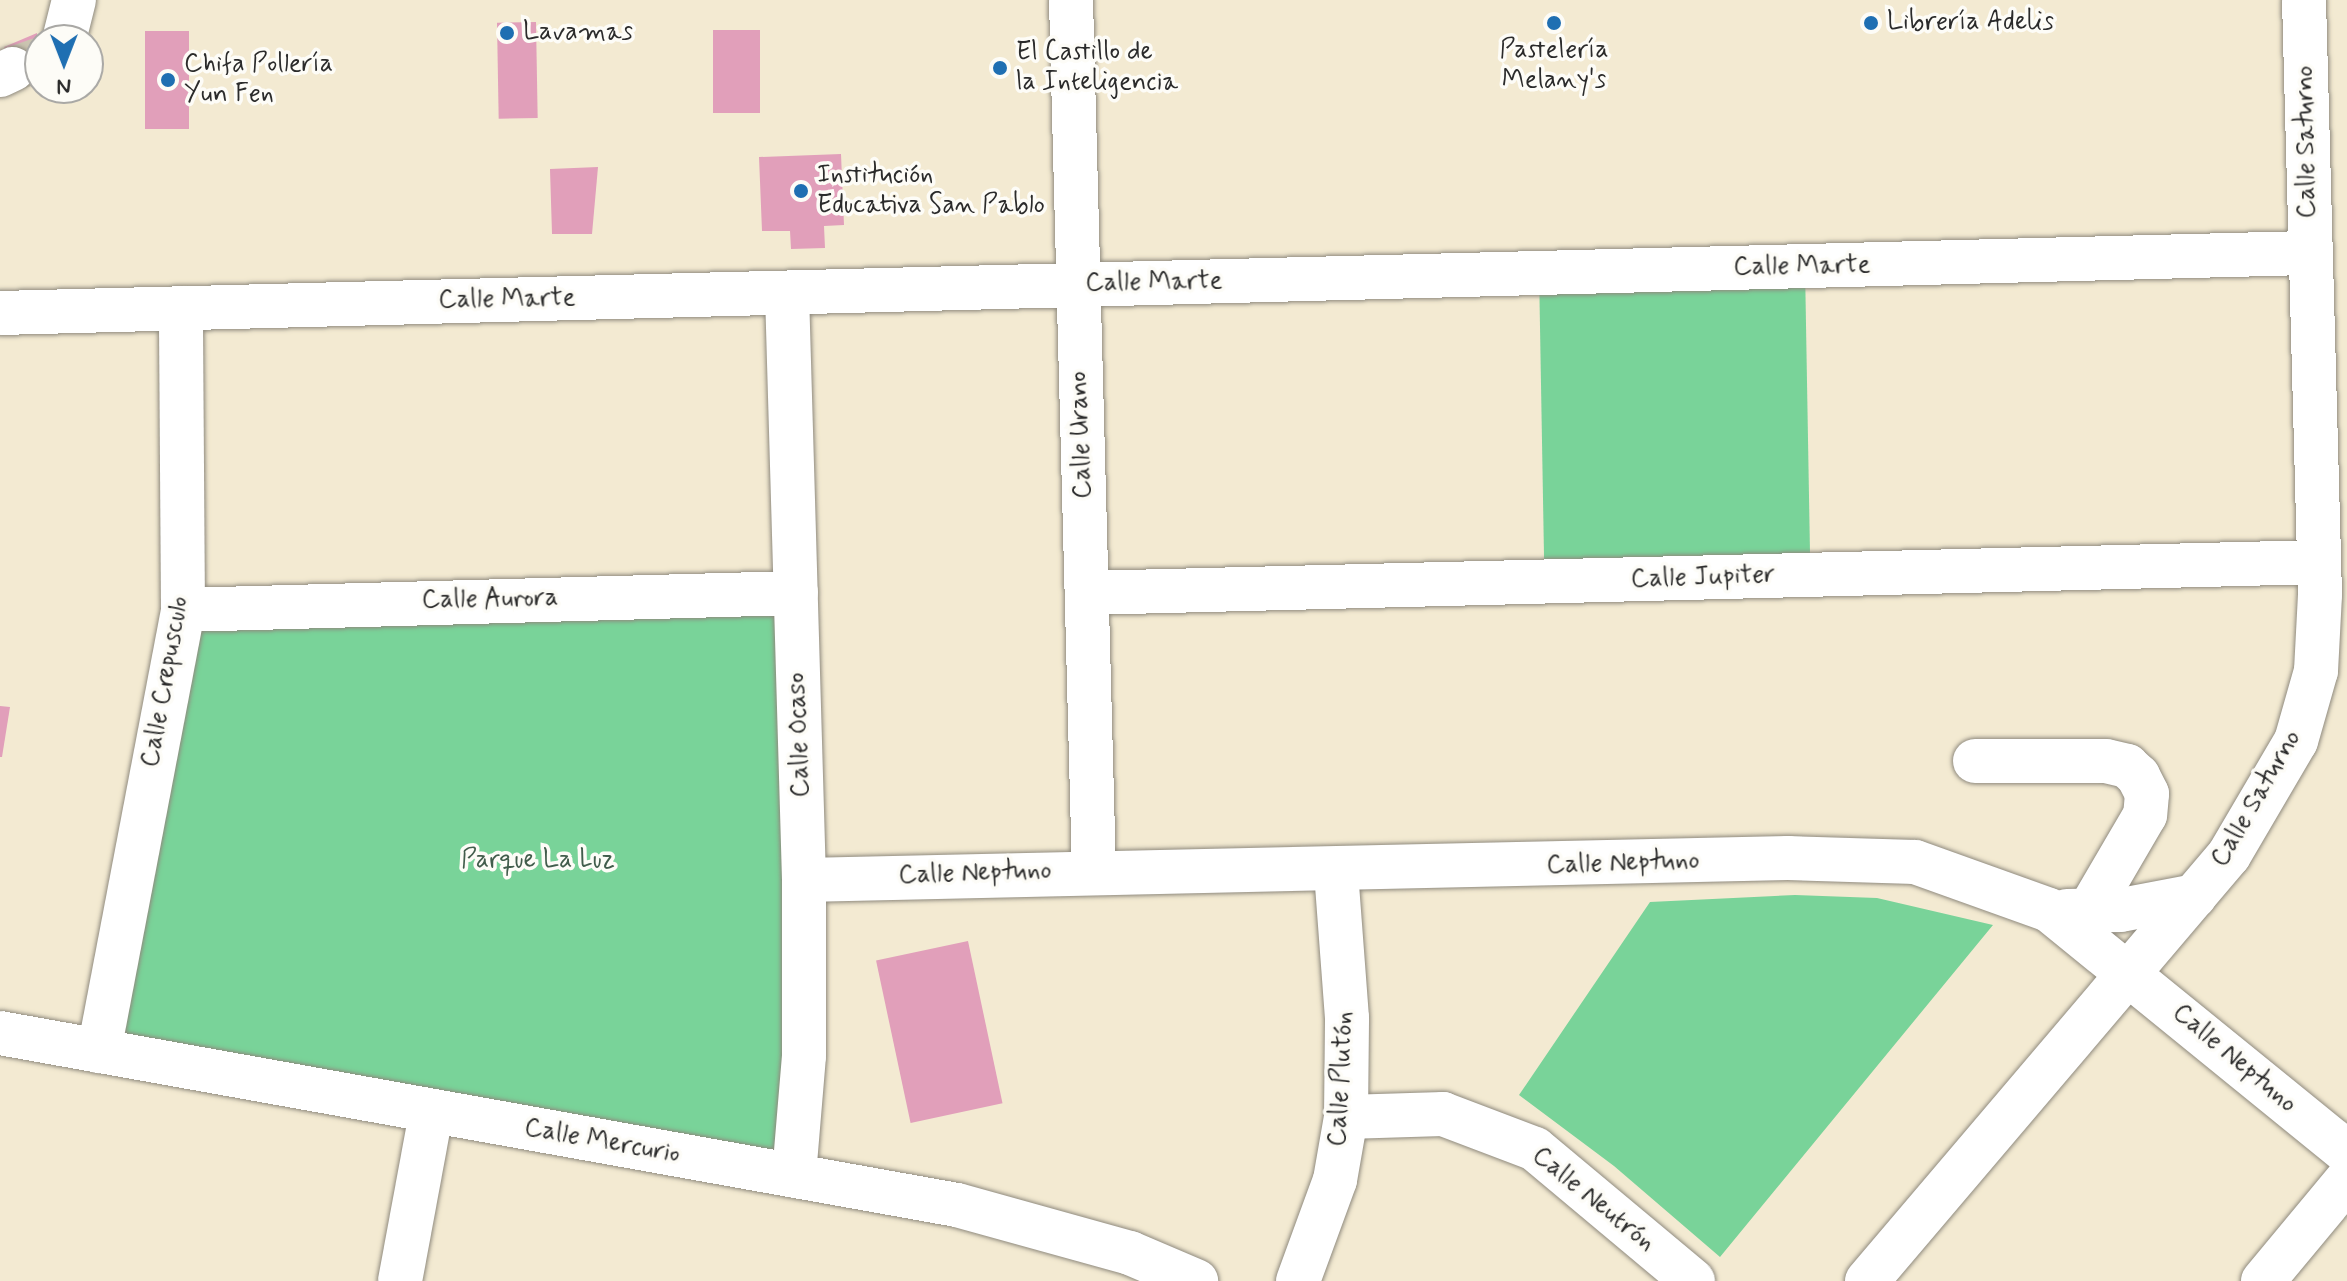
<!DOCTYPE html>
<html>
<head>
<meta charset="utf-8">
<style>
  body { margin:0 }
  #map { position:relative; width:2347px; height:1281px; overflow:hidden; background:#f3ead2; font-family:Mynerve,sans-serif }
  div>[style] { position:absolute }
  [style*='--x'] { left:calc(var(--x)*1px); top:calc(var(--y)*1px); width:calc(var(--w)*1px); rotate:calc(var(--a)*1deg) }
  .green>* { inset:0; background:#79d399; transform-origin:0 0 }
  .building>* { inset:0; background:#e19fba; transform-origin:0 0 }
  .minor-tunnel>* { height:44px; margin-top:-22px; transform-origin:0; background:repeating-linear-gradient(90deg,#cbc4b1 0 44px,transparent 0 66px) }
  .roads { filter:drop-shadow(0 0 2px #8f8a7e) drop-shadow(0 0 2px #8f8a7e) }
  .minor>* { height:44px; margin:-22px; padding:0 22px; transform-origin:22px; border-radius:22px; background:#fff }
  .dots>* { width:22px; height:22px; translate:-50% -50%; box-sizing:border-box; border:4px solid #fdfcf7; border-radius:50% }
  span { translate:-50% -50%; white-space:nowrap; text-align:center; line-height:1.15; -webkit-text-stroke:7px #fdfcf7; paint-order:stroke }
  .poi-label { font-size:26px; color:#2b2b2b }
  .left { translate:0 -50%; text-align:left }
  .street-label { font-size:26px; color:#2b2b2b }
  .park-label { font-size:26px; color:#425d4c }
  .north { position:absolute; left:24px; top:24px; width:80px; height:80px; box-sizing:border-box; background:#fdfcf7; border:2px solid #a9a8a5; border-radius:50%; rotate:180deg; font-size:22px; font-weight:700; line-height:32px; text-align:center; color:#2b2b2b }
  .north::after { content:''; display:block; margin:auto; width:28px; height:36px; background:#1f6fb2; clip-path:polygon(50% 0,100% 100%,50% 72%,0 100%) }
</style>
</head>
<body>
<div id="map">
  <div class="green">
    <div style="left:1805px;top:267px;width:308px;height:266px;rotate:89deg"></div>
    <div style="clip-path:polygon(796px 593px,794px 1176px,99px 1051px,183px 610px)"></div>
    <div style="clip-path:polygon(1795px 895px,1877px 898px,1993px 925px,1720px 1257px,1614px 1166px,1519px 1095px,1650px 902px)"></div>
  </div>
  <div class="building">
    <div style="left:536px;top:22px;width:96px;height:39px;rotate:89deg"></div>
    <div style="left:713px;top:30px;width:47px;height:83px"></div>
    <div style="left:145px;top:31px;width:44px;height:98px"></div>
    <div style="clip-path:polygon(37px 33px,40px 68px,17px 78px,4px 47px)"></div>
    <div style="clip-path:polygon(841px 154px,844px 225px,824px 226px,825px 248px,791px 249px,790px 231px,762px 231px,759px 157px)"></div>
    <div style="clip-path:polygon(598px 167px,592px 234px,552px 234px,550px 169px)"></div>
    <div style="clip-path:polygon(0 706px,10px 707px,2px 757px,0 757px)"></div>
    <div style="left:968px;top:941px;width:166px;height:94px;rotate:78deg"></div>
  </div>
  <div class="minor-tunnel">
    <div style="--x:13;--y:69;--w:29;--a:-20"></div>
  </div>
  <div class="roads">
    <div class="minor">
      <div style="--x:1071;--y:0;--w:870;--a:88.49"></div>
      <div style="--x:64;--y:40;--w:41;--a:-76"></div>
      <div style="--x:0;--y:75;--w:14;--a:-25"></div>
      <div style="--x:787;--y:293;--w:587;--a:88.34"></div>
      <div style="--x:804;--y:880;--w:176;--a:90"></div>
      <div style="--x:804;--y:1056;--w:120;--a:94.8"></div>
      <div style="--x:0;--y:313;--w:2310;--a:-1.49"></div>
      <div style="--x:1087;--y:593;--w:1232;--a:-1.44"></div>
      <div style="--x:183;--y:610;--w:613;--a:-1.59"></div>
      <div style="--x:1975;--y:761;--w:131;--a:0"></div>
      <div style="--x:2106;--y:761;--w:22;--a:13"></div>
      <div style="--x:2127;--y:766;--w:15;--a:42"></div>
      <div style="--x:2138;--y:776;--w:20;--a:63"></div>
      <div style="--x:2147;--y:794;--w:21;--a:95"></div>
      <div style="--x:2145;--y:815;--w:111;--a:120.3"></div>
      <div style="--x:804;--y:880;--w:984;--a:-1.28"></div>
      <div style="--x:1788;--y:858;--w:127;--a:1.8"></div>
      <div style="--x:1915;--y:862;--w:142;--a:19.7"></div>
      <div style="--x:2049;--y:910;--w:384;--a:39.1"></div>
      <div style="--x:2067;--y:911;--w:54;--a:-1.1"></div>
      <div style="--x:2121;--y:910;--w:75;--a:-10.7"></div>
      <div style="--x:0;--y:1033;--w:972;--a:10.19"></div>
      <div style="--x:957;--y:1205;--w:180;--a:15.5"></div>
      <div style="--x:1130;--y:1253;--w:72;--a:23"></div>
      <div style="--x:99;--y:1051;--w:449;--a:-79.2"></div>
      <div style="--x:183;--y:610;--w:302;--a:-90.4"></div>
      <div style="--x:1346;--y:1117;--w:97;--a:-1.8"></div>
      <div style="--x:1443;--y:1114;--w:98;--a:20.8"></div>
      <div style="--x:1535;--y:1149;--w:206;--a:39.9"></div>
      <div style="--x:400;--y:1281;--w:171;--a:-79.5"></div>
      <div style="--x:1298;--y:1281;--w:108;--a:-69.9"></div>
      <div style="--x:1335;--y:1180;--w:64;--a:-80.1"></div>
      <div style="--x:1346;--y:1117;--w:99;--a:-89.4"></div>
      <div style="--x:1347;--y:1018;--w:147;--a:-94.3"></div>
      <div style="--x:1867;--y:1281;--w:559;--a:-49.64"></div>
      <div style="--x:2229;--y:855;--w:132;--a:-59.6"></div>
      <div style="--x:2296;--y:741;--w:73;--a:-74.1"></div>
      <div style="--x:2316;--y:671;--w:76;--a:-87"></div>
      <div style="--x:2320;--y:595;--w:595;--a:-91.54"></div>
      <div style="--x:2263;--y:1281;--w:131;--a:-50.3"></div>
    </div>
  </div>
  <div class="dots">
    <div style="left:1554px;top:23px;background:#1f6fb2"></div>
    <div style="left:1871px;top:23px;background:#1f6fb2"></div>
    <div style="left:507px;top:33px;background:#1f6fb2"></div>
    <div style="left:1000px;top:68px;background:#1f6fb2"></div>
    <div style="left:168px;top:80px;background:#1f6fb2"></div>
    <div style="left:801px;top:191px;background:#1f6fb2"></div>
  </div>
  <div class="poi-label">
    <span class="left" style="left:1887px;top:23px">Librería Adelis</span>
    <span class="left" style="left:523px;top:33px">Lavamas</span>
    <span style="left:1554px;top:66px">Pastelería<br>Melany's</span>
    <span class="left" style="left:1016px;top:68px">El Castillo de<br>la Inteligencia</span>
    <span class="left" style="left:184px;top:80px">Chifa Pollería<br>Yun Fen</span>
    <span class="left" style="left:817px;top:191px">Institución<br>Educativa San Pablo</span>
  </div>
  <div class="street-label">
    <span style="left:2307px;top:142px;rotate:-91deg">Calle Saturno</span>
    <span style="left:1802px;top:267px;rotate:-1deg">Calle Marte</span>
    <span style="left:1154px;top:283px;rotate:-1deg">Calle Marte</span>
    <span style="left:507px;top:300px;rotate:-1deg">Calle Marte</span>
    <span style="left:1082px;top:435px;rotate:-92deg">Calle Urano</span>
    <span style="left:1703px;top:578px;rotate:-2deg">Calle Jupiter</span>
    <span style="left:490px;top:600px;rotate:-1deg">Calle Aurora</span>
    <span style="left:166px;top:682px;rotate:-80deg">Calle Crepusculo</span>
    <span style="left:800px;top:735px;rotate:-92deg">Calle Ocaso</span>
    <span style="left:2257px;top:799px;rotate:-60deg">Calle Saturno</span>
    <span style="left:1623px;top:864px;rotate:-2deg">Calle Neptuno</span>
    <span style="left:975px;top:874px;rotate:-2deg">Calle Neptuno</span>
    <span style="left:2234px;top:1059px;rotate:40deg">Calle Neptuno</span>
    <span style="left:1342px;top:1079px;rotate:-87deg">Calle Plutón</span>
    <span style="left:602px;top:1142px;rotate:10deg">Calle Mercurio</span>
    <span style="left:1593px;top:1200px;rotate:39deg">Calle Neutrón</span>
  </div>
  <div class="park-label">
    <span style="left:538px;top:861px">Parque La Luz</span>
  </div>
  <div class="north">N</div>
</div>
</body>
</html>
